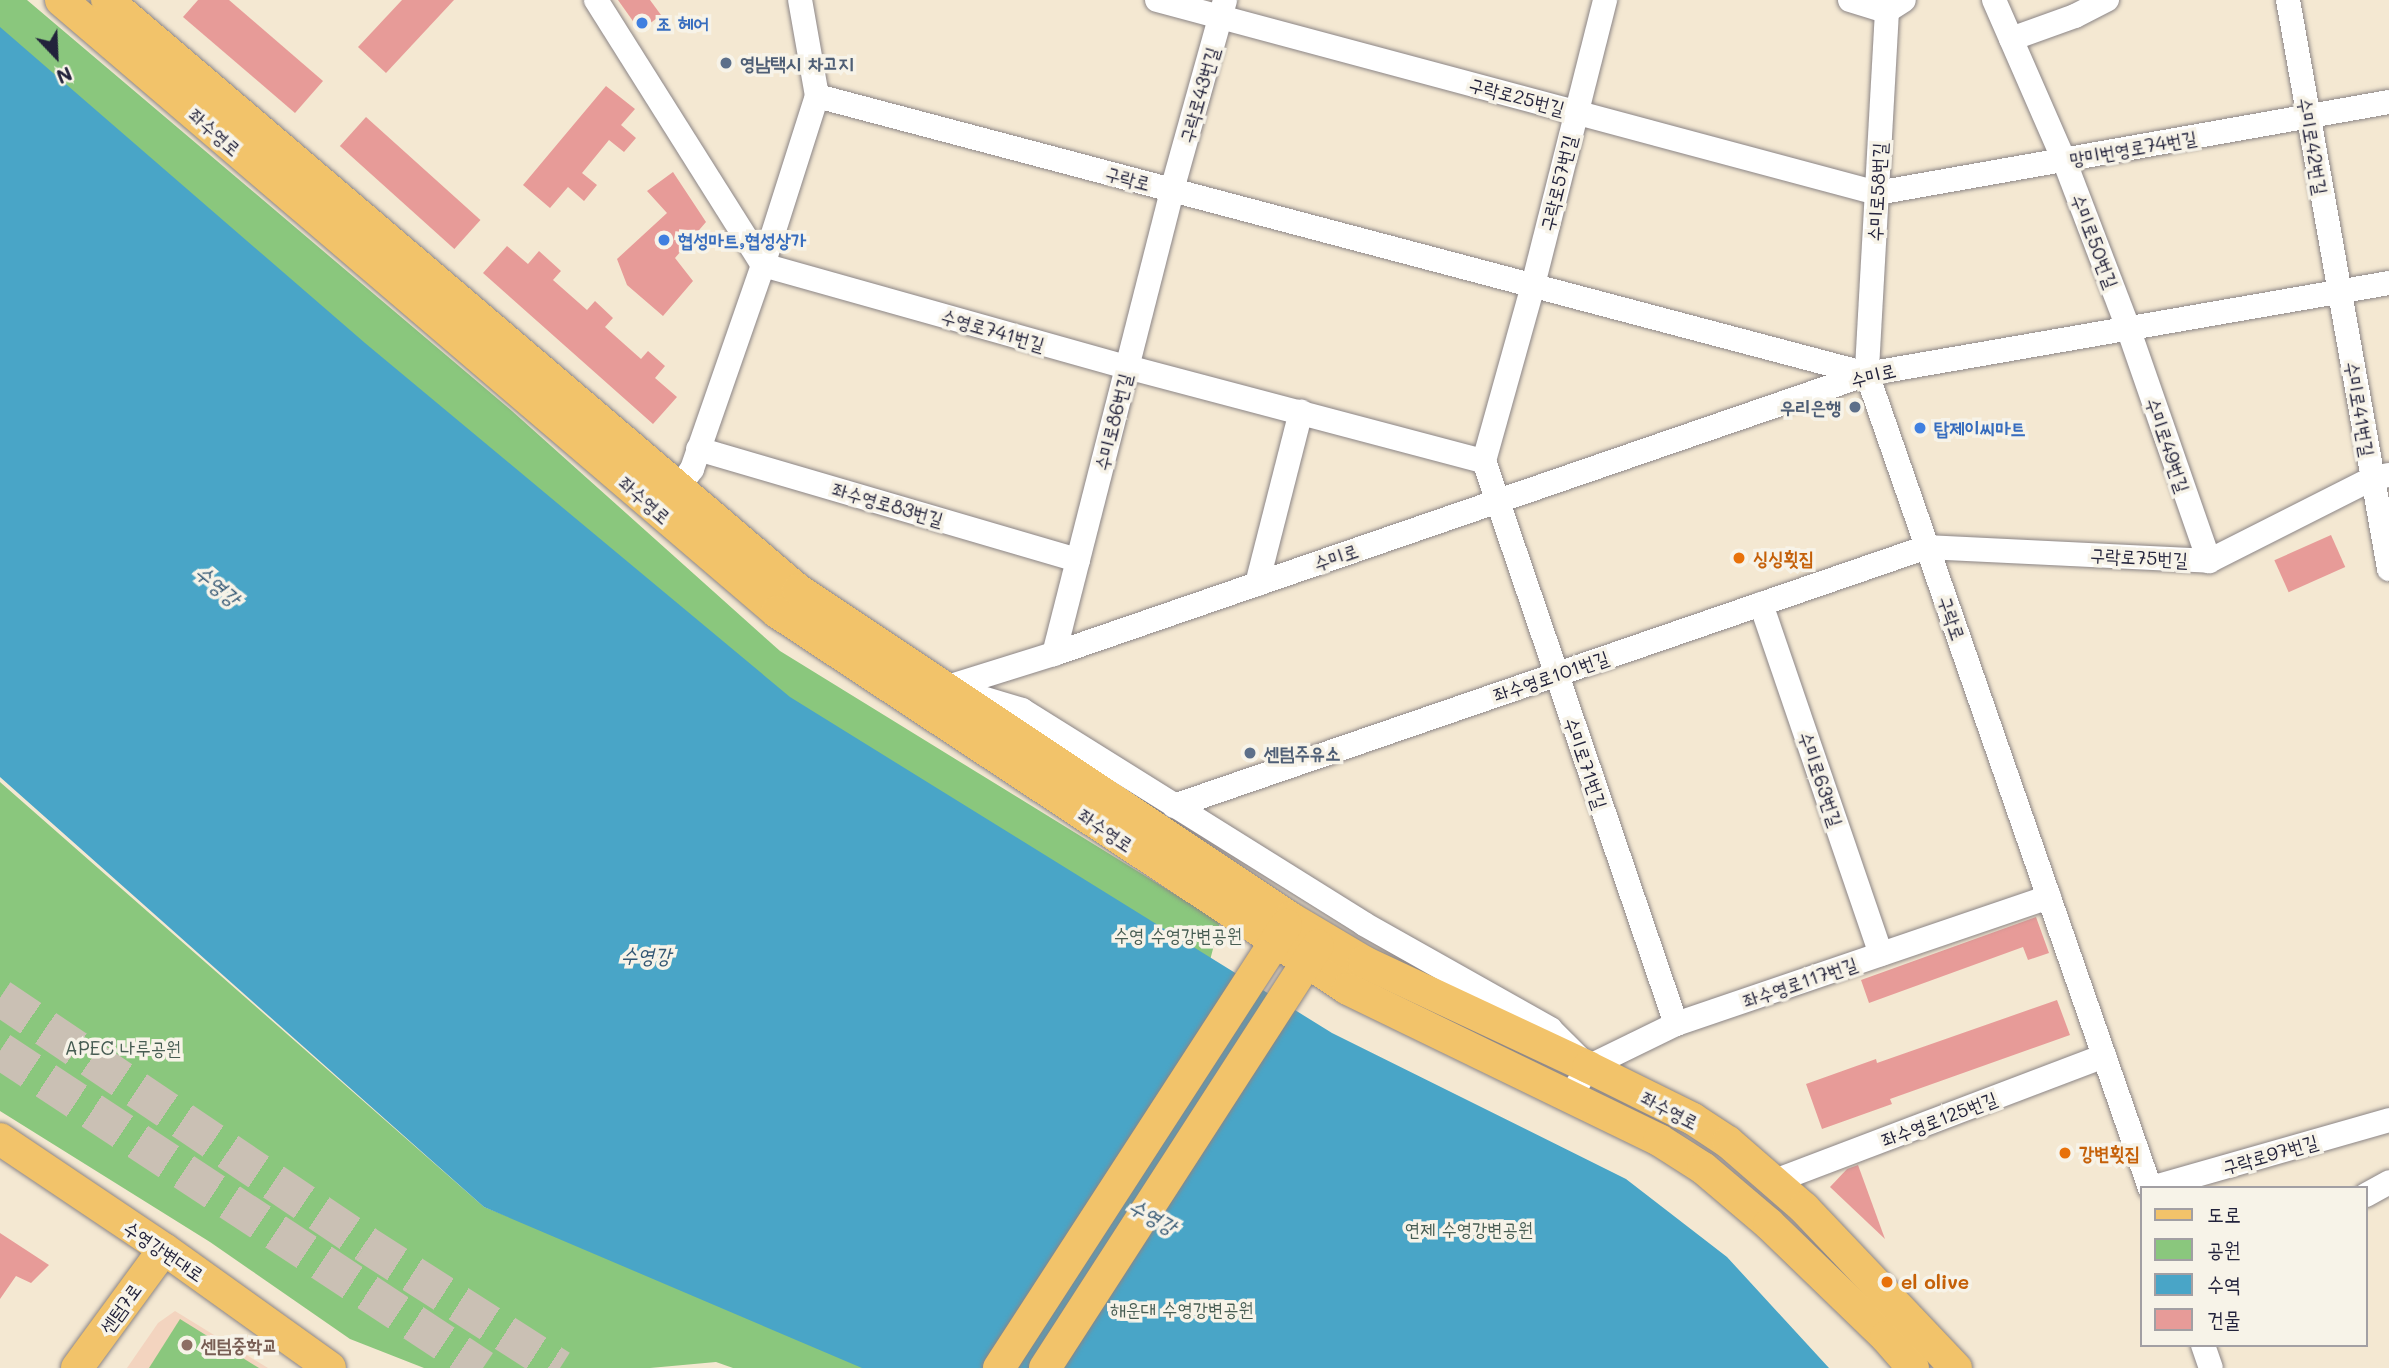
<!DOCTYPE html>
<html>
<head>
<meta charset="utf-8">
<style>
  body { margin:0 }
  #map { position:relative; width:2389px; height:1368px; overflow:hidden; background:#f4e8d2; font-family:Mali,"Poor Story",sans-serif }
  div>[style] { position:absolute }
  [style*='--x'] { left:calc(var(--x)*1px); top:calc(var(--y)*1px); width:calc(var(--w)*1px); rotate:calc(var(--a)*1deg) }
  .built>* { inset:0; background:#f3d4bf }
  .green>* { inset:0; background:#8ac77d }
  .water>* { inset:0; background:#49a5c7 }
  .building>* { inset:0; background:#e79b98; transform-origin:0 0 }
  .highway-tunnel>* { height:37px; margin-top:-18.5px; transform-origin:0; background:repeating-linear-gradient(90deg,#cac0b4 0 37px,transparent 0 55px) }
  .roads { filter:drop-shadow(0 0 2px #8b8586) drop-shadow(0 0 2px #8b8586) }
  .minor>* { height:24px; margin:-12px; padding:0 12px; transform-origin:12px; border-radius:12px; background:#fff }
  .major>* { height:32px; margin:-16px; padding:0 16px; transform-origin:16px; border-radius:16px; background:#f2c36a }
  .dots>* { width:19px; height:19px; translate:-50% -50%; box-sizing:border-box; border:4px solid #f7f3e8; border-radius:50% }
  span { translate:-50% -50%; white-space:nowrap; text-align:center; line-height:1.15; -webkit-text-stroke:7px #f7f3e8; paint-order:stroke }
  .shop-label { font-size:19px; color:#366cbe; font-weight:700 }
  .left { translate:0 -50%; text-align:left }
  .service-label { font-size:19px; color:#4e5e75; font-weight:700 }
  .right { translate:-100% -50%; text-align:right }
  .street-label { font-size:19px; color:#22223b }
  .food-label { font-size:19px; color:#c56008; font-weight:700 }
  .park-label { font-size:19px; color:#465c52 }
  .education-label { font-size:19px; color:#785e54; font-weight:700 }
  .water-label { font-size:21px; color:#325673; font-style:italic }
  .legend { position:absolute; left:2140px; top:1186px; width:228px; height:161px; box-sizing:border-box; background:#f7f3e8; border:2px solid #a29fa3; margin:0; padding:9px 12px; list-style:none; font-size:21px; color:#22223b }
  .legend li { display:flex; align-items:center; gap:14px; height:35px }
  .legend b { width:35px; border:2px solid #a29fa3 }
  .north { position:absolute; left:21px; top:21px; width:70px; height:70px; -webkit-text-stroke:5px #f7f3e8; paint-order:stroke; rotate:157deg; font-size:19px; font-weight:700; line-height:28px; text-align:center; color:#22223b }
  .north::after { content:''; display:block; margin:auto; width:24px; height:32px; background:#22223b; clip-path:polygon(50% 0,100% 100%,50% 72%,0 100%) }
</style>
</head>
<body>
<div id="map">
  <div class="built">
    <div style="clip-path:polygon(175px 1311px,268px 1368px,127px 1368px,158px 1323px)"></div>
  </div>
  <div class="green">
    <div style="clip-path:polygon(0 0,27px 0,512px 411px,780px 651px,1220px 922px,1202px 991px,756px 696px,0 51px)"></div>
    <div style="clip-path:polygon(0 782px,484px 1207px,895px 1368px,733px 1368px,716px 1362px,650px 1368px,424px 1368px,350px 1339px,210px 1242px,0 1111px)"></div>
    <div style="clip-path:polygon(180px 1319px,259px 1368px,149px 1368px)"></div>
  </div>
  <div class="water">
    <div style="clip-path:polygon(0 27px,365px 343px,790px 697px,1332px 1033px,1626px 1179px,1727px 1257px,1829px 1368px,862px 1368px,484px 1207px,0 777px)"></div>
  </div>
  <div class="building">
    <div style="clip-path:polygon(198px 0,229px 0,323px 81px,295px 113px,183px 17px)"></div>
    <div style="clip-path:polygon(402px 0,454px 0,386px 73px,358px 47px)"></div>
    <div style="clip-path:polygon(618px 0,650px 0,661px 15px,640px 31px)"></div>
    <div style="clip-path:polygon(606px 86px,635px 109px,621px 125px,636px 138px,624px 152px,609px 140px,582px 173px,597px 185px,584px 201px,568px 187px,550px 208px,523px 185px)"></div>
    <div style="left:366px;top:117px;width:154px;height:39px;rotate:42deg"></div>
    <div style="clip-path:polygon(673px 172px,706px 222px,675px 258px,693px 281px,663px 316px,627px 285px,617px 259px,667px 213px,647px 191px)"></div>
    <div style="clip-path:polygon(507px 246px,528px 264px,539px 251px,561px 271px,553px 280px,587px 310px,595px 301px,613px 318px,605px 327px,641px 359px,648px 351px,665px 366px,655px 378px,677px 397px,653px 424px,483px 273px)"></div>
    <div style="left:2331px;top:535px;width:35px;height:62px;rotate:66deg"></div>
    <div style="clip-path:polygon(2036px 917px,2049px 953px,2028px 960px,2023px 947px,1869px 1003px,1861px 980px)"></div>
    <div style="clip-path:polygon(2057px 1000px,2070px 1035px,1890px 1099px,1892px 1104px,1822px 1129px,1806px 1084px,1876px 1059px,1877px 1063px)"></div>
    <div style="clip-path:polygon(1858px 1165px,1885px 1239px,1830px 1187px,1847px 1169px)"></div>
    <div style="clip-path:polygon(0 1233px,49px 1265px,31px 1283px,16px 1276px,0 1299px)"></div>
  </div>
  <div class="highway-tunnel">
    <div style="--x:0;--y:997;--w:442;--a:34"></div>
    <div style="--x:366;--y:1244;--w:230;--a:32.6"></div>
    <div style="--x:0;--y:1050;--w:578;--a:33.36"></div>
  </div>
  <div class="roads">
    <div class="minor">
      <div style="--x:596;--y:0;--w:313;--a:57.8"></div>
      <div style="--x:763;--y:265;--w:378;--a:15.7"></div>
      <div style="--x:1127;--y:367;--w:369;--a:14.8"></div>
      <div style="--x:1484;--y:461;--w:595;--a:71.17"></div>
      <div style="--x:1157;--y:0;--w:745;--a:15.01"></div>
      <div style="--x:1877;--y:193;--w:520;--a:-10.08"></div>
      <div style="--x:1850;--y:0;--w:39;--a:17"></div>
      <div style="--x:1887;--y:11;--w:20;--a:-33"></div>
      <div style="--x:1994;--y:0;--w:175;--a:66.4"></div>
      <div style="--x:2064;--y:160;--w:180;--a:69.1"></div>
      <div style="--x:2128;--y:328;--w:247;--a:70.8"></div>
      <div style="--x:2288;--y:0;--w:578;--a:79.93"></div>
      <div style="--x:1887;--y:11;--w:364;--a:93.2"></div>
      <div style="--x:1867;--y:374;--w:862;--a:70.83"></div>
      <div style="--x:2011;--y:39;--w:68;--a:-19.8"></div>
      <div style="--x:2075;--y:16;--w:36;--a:-27"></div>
      <div style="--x:817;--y:96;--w:1086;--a:14.83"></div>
      <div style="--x:698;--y:449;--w:396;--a:16.3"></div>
      <div style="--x:1484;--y:461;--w:183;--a:-74.4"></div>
      <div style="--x:1533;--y:285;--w:294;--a:-75.8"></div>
      <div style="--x:668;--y:501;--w:40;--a:-53"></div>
      <div style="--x:692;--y:469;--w:216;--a:-70.8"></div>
      <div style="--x:763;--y:265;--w:177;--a:-72.3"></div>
      <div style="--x:817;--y:96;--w:97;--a:-100"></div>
      <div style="--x:1257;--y:584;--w:178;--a:-75.7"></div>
      <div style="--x:1761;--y:604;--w:370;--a:71.1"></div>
      <div style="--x:1054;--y:654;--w:479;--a:-75.7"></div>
      <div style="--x:1172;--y:190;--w:197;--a:-74.4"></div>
      <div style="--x:935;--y:691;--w:125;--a:-17.3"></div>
      <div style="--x:1054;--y:654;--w:860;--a:-19"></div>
      <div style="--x:1867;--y:374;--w:530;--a:-9.89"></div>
      <div style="--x:962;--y:692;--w:63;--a:16.7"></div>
      <div style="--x:1022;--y:710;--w:403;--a:32"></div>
      <div style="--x:1364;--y:924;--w:214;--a:29.4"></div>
      <div style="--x:1550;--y:1029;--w:40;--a:45"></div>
      <div style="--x:1174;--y:806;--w:796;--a:-18.98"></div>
      <div style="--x:1927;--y:547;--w:282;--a:2.8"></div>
      <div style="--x:2209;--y:561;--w:184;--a:-26.8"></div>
      <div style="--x:2373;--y:478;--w:16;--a:-11"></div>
      <div style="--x:1570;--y:1097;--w:35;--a:-59"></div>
      <div style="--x:1588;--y:1067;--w:98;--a:-26"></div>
      <div style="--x:1676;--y:1024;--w:394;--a:-18.8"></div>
      <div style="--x:1775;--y:1181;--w:352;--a:-20.8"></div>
      <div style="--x:2151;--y:1188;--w:248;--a:-15.9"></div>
      <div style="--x:2366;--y:1195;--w:26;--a:-29"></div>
      <div style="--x:2203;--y:1345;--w:24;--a:71"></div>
    </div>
    <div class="major">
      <div style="--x:61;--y:0;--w:942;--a:40.52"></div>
      <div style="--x:777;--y:612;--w:684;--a:33.43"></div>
      <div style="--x:1348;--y:989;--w:346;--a:25.9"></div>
      <div style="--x:1659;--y:1140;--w:52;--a:32.5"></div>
      <div style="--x:1703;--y:1168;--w:87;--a:40.3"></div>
      <div style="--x:1769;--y:1224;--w:163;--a:44"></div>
      <div style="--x:1886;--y:1337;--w:41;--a:48.9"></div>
      <div style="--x:107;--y:0;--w:909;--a:40.49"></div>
      <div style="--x:798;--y:590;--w:591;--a:33.69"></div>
      <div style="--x:1290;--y:918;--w:86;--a:30.7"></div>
      <div style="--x:1364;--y:962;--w:247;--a:25.1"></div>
      <div style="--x:1588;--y:1067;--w:117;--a:26.3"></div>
      <div style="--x:1693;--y:1119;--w:42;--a:33.3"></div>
      <div style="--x:1728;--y:1142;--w:101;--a:41"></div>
      <div style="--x:1804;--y:1208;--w:221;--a:46.5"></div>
      <div style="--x:0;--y:1139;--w:197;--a:33.9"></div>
      <div style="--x:164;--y:1249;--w:204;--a:35.6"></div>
      <div style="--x:77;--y:1368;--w:147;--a:-53.8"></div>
      <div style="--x:999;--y:1368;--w:528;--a:-57.06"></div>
      <div style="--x:1045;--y:1368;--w:503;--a:-57.16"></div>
    </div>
  </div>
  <div class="dots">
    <div style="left:642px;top:23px;background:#3f7fe0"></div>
    <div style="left:726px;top:63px;background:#5c6f8a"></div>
    <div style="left:664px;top:240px;background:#3f7fe0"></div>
    <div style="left:1855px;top:407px;background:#5c6f8a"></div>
    <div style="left:1920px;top:428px;background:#3f7fe0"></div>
    <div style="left:1739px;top:558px;background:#e8710a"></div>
    <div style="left:1250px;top:753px;background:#5c6f8a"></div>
    <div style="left:2065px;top:1153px;background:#e8710a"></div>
    <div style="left:1887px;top:1282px;background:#e8710a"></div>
    <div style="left:187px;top:1345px;background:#8d6e63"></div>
  </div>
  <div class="shop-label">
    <span class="left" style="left:656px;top:23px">조 헤어</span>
    <span class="left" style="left:678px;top:240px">협성마트,협성상가</span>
    <span class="left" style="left:1934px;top:428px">탑제이씨마트</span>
  </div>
  <div class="service-label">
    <span class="left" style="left:740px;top:63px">영남택시 차고지</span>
    <span class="right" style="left:1841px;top:407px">우리은행</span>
    <span class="left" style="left:1264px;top:753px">센텀주유소</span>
  </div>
  <div class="street-label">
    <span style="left:1199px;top:95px;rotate:-74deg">구락로43번길</span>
    <span style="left:1517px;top:96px;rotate:15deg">구락로25번길</span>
    <span style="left:215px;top:132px;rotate:41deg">좌수영로</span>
    <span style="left:2313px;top:146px;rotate:80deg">수미로42번길</span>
    <span style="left:2133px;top:148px;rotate:-10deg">망미번영로74번길</span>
    <span style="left:1128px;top:178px;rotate:15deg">구락로</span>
    <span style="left:1558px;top:183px;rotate:-76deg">구락로57번길</span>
    <span style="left:1877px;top:192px;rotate:-87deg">수미로58번길</span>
    <span style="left:2095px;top:241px;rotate:69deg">수미로50번길</span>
    <span style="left:993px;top:330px;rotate:16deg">수영로741번길</span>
    <span style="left:1873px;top:375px;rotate:-14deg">수미로</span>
    <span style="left:2360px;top:409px;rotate:80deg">수미로41번길</span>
    <span style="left:1113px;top:422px;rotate:-76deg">수미로86번길</span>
    <span style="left:2168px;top:445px;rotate:71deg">수미로49번길</span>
    <span style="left:645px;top:500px;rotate:41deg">좌수영로</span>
    <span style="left:888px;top:504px;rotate:16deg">좌수영로83번길</span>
    <span style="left:1336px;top:557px;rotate:-19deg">수미로</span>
    <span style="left:2139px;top:557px;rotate:3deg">구락로75번길</span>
    <span style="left:1952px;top:618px;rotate:71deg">구락로</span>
    <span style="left:1551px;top:676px;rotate:-19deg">좌수영로101번길</span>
    <span style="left:1586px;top:763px;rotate:71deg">수미로71번길</span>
    <span style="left:1821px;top:779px;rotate:71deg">수미로63번길</span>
    <span style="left:1106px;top:830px;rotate:34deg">좌수영로</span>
    <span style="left:1800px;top:982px;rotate:-19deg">좌수영로117번길</span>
    <span style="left:1670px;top:1110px;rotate:27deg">좌수영로</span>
    <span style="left:1939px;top:1119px;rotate:-21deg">좌수영로125번길</span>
    <span style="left:2270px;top:1154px;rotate:-16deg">구락로97번길</span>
    <span style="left:164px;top:1251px;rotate:34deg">수영강변대로</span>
    <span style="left:120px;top:1308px;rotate:-54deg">센텀7로</span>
  </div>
  <div class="food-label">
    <span class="left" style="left:1753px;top:558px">싱싱횟집</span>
    <span class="left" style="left:2079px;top:1153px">강변횟집</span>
    <span class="left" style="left:1901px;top:1282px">el olive</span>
  </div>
  <div class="park-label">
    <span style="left:1178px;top:935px">수영 수영강변공원</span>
    <span style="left:123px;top:1048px">APEC 나루공원</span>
    <span style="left:1469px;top:1229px">연제 수영강변공원</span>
    <span style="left:1182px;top:1309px">해운대 수영강변공원</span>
  </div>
  <div class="education-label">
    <span class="left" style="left:201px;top:1345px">센텀중학교</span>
  </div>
  <div class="water-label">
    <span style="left:218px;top:585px;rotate:40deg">수영강</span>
    <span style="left:646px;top:955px">수영강</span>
    <span style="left:1153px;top:1216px;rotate:29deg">수영강</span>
  </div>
  <ul class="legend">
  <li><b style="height:9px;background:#f2c36a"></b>도로</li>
  <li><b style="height:19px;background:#8ac77d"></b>공원</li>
  <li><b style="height:19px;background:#49a5c7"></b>수역</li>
  <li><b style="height:19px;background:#e79b98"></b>건물</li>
  </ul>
  <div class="north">N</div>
</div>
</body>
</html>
